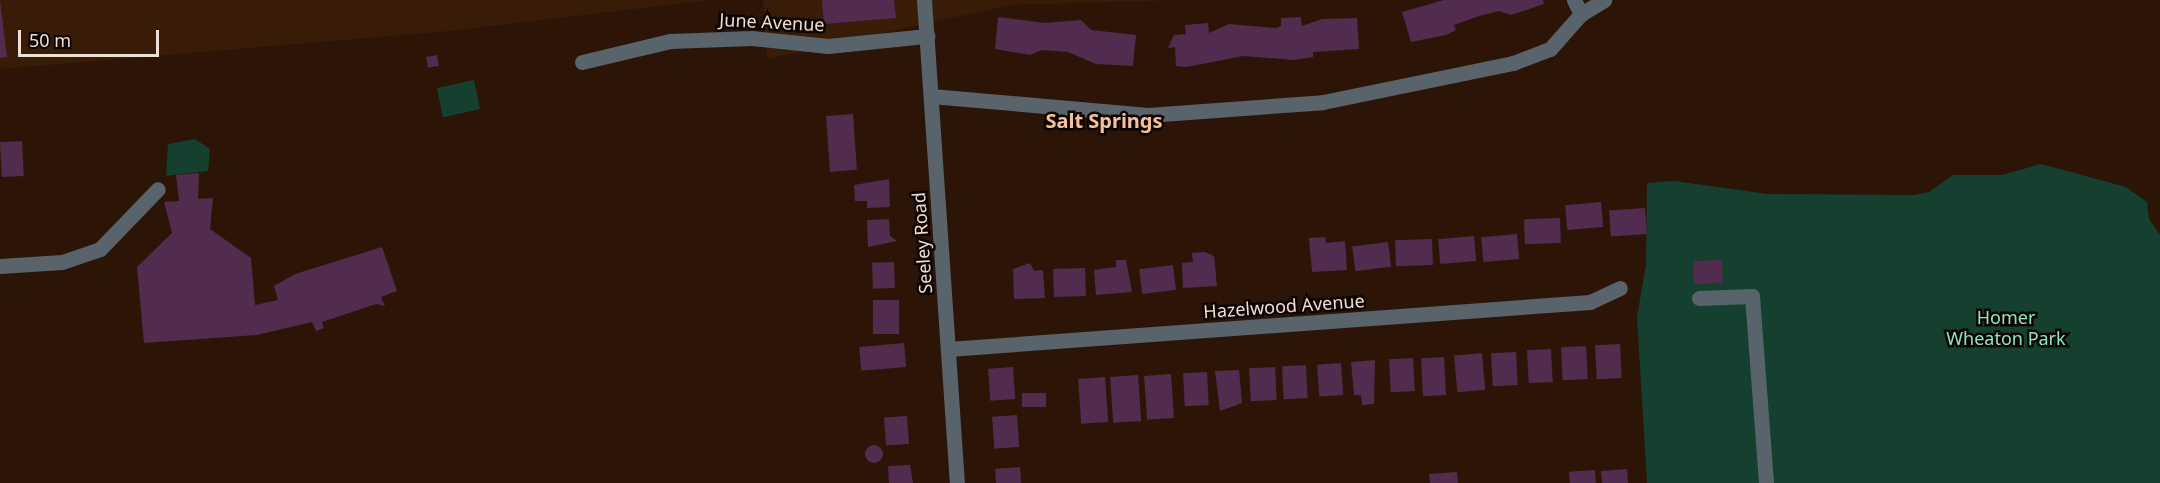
<!DOCTYPE html>
<html>
<head>
<meta charset="utf-8">
<style>
  body { margin:0 }
  #map { position:relative; width:2160px; height:483px; overflow:hidden; background:#2c1506; font-family:"Noto Sans",sans-serif }
  div>[style] { position:absolute }
  [style*='--x'] { left:calc(var(--x)*1px); top:calc(var(--y)*1px); width:calc(var(--w)*1px); rotate:calc(var(--a)*1deg) }
  .built>* { inset:0; background:#391c08 }
  .green>* { inset:0; background:#153f2e; transform-origin:0 0 }
  .building>* { inset:0; background:#512c4e; transform-origin:0 0 }
  .round { border-radius:50% }
  .minor>* { height:15px; margin:-7.5px; padding:0 7.5px; transform-origin:7.5px; border-radius:7.5px; background:#58636c }
  span { translate:-50% -50%; white-space:nowrap; text-align:center; line-height:1.15; -webkit-text-stroke:5px #0d0401; paint-order:stroke }
  .street-label { font-size:18px; color:#eeded4 }
  .park-label { font-size:18px; color:#8de7be }
  .neighbourhood-label { font-size:20px; color:#f6c09a; font-weight:700 }
  .scale { position:absolute; left:18px; top:30px; width:141px; height:27px; box-sizing:border-box; border:3px solid #eeded4; border-top:0; padding-left:8px; font-size:18px; line-height:21px; white-space:nowrap; color:#eeded4; -webkit-text-stroke:4px #0d0401; paint-order:stroke }
</style>
</head>
<body>
<div id="map">
  <div class="built">
    <div style="clip-path:polygon(0 0,710px 0,450px 31px,0 69px)"></div>
    <div style="clip-path:polygon(763px 0,1177px 0,1010px 5px,767px 59px)"></div>
  </div>
  <div class="green">
    <div style="left:474px;top:80px;width:30px;height:38px;rotate:78deg"></div>
    <div style="clip-path:polygon(195px 139px,210px 149px,208px 171px,166px 176px,168px 144px)"></div>
    <div style="clip-path:polygon(2041px 164px,2126px 187px,2147px 202px,2149px 219px,2160px 235px,2160px 483px,1647px 483px,1637px 317px,1646px 265px,1647px 183px,1674px 181px,1768px 194px,1914px 195px,1929px 192px,1953px 175px,2002px 175px)"></div>
  </div>
  <div class="building">
    <div style="clip-path:polygon(0 0,7px 57px,0 58px)"></div>
    <div style="clip-path:polygon(822px 0,894px 0,896px 18px,824px 24px)"></div>
    <div style="clip-path:polygon(1444px 0,1543px 0,1544px 4px,1511px 15px,1499px 11px,1479px 16px,1454px 25px,1456px 30px,1446px 35px,1411px 42px,1402px 12px)"></div>
    <div style="clip-path:polygon(998px 17px,1045px 23px,1081px 20px,1091px 30px,1136px 35px,1133px 66px,1096px 64px,1068px 52px,1042px 50px,1030px 55px,995px 49px)"></div>
    <div style="clip-path:polygon(1301px 17px,1302px 26px,1322px 19px,1357px 18px,1359px 49px,1313px 52px,1313px 57px,1294px 60px,1243px 56px,1187px 67px,1176px 66px,1175px 47px,1168px 48px,1174px 35px,1186px 34px,1185px 25px,1208px 23px,1209px 33px,1229px 24px,1276px 28px,1281px 26px,1281px 18px)"></div>
    <div style="left:437px;top:55px;width:11px;height:11px;rotate:80deg"></div>
    <div style="left:853px;top:114px;width:56px;height:27px;rotate:86deg"></div>
    <div style="left:22px;top:141px;width:35px;height:22px;rotate:87deg"></div>
    <div style="clip-path:polygon(199px 173px,198px 199px,213px 198px,210px 229px,251px 258px,255px 305px,278px 300px,274px 286px,295px 274px,382px 247px,397px 291px,381px 297px,385px 306px,376px 304px,322px 322px,324px 328px,316px 331px,312px 322px,257px 335px,144px 343px,137px 267px,172px 233px,164px 202px,179px 201px,176px 175px)"></div>
    <div style="clip-path:polygon(889px 179px,890px 207px,867px 208px,867px 201px,855px 201px,854px 185px)"></div>
    <div style="left:1601px;top:202px;width:25px;height:36px;rotate:85deg"></div>
    <div style="left:1645px;top:208px;width:26px;height:36px;rotate:86deg"></div>
    <div style="left:1560px;top:218px;width:25px;height:36px;rotate:88deg"></div>
    <div style="clip-path:polygon(889px 219px,890px 236px,897px 241px,868px 247px,867px 220px)"></div>
    <div style="left:1517px;top:234px;width:25px;height:36px;rotate:85deg"></div>
    <div style="left:1474px;top:236px;width:25px;height:36px;rotate:85deg"></div>
    <div style="clip-path:polygon(1325px 237px,1326px 243px,1345px 241px,1347px 270px,1312px 272px,1309px 238px)"></div>
    <div style="left:1432px;top:239px;width:26px;height:37px;rotate:88deg"></div>
    <div style="left:1388px;top:242px;width:25px;height:36px;rotate:83deg"></div>
    <div style="clip-path:polygon(1205px 252px,1214px 256px,1217px 286px,1183px 288px,1182px 263px,1193px 262px,1192px 253px)"></div>
    <div style="clip-path:polygon(1116px 260px,1126px 260px,1132px 292px,1096px 295px,1094px 270px,1116px 267px)"></div>
    <div style="left:1722px;top:260px;width:23px;height:29px;rotate:88deg"></div>
    <div style="left:894px;top:262px;width:26px;height:22px;rotate:88deg"></div>
    <div style="clip-path:polygon(1030px 263px,1034px 271px,1043px 270px,1045px 298px,1014px 299px,1013px 269px)"></div>
    <div style="left:1173px;top:265px;width:25px;height:34px;rotate:83deg"></div>
    <div style="left:1085px;top:268px;width:28px;height:32px;rotate:88deg"></div>
    <div style="left:899px;top:300px;width:34px;height:26px;rotate:90deg"></div>
    <div style="left:904px;top:343px;width:24px;height:45px;rotate:85deg"></div>
    <div style="left:1620px;top:344px;width:34px;height:25px;rotate:87deg"></div>
    <div style="left:1586px;top:346px;width:33px;height:25px;rotate:87deg"></div>
    <div style="left:1551px;top:349px;width:33px;height:24px;rotate:87deg"></div>
    <div style="left:1516px;top:352px;width:33px;height:25px;rotate:87deg"></div>
    <div style="left:1482px;top:353px;width:37px;height:28px;rotate:85deg"></div>
    <div style="left:1444px;top:357px;width:38px;height:23px;rotate:87deg"></div>
    <div style="left:1413px;top:358px;width:33px;height:24px;rotate:87deg"></div>
    <div style="clip-path:polygon(1375px 360px,1374px 404px,1362px 405px,1361px 395px,1354px 395px,1351px 362px)"></div>
    <div style="left:1341px;top:363px;width:32px;height:24px;rotate:86deg"></div>
    <div style="left:1306px;top:365px;width:33px;height:24px;rotate:87deg"></div>
    <div style="left:1013px;top:367px;width:32px;height:25px;rotate:86deg"></div>
    <div style="left:1275px;top:367px;width:33px;height:26px;rotate:87deg"></div>
    <div style="clip-path:polygon(1239px 370px,1242px 403px,1220px 411px,1215px 371px)"></div>
    <div style="left:1207px;top:372px;width:33px;height:24px;rotate:87deg"></div>
    <div style="left:1171px;top:374px;width:44px;height:27px;rotate:86deg"></div>
    <div style="left:1138px;top:375px;width:46px;height:28px;rotate:86deg"></div>
    <div style="left:1105px;top:377px;width:45px;height:27px;rotate:86deg"></div>
    <div style="left:1022px;top:393px;width:24px;height:14px"></div>
    <div style="left:1017px;top:415px;width:32px;height:25px;rotate:86deg"></div>
    <div style="left:907px;top:416px;width:28px;height:23px;rotate:86deg"></div>
    <div class="round" style="left:865px;top:445px;width:18px;height:18px"></div>
    <div style="clip-path:polygon(910px 465px,913px 483px,889px 483px,888px 466px)"></div>
    <div style="left:1020px;top:467px;width:16px;height:25px;rotate:86deg"></div>
    <div style="clip-path:polygon(1627px 469px,1628px 483px,1602px 483px,1601px 471px)"></div>
    <div style="left:1595px;top:470px;width:13px;height:26px;rotate:86deg"></div>
    <div style="clip-path:polygon(1457px 472px,1458px 483px,1430px 483px,1429px 474px)"></div>
  </div>
  <div class="minor">
    <div style="--x:924;--y:0;--w:484;--a:86.1"></div>
    <div style="--x:1574;--y:0;--w:16;--a:63"></div>
    <div style="--x:582;--y:62;--w:90;--a:-13.4"></div>
    <div style="--x:670;--y:41;--w:82;--a:-2.1"></div>
    <div style="--x:752;--y:38;--w:76;--a:6"></div>
    <div style="--x:828;--y:46;--w:100;--a:-5.8"></div>
    <div style="--x:931;--y:96;--w:218;--a:5"></div>
    <div style="--x:1148;--y:115;--w:175;--a:-4.2"></div>
    <div style="--x:1323;--y:102;--w:194;--a:-11.6"></div>
    <div style="--x:1513;--y:63;--w:40;--a:-21"></div>
    <div style="--x:1550;--y:49;--w:47;--a:-48.5"></div>
    <div style="--x:1581;--y:14;--w:27;--a:-31"></div>
    <div style="--x:0;--y:266;--w:62;--a:-3.7"></div>
    <div style="--x:62;--y:262;--w:40;--a:-18.9"></div>
    <div style="--x:100;--y:249;--w:83;--a:-46"></div>
    <div style="--x:1699;--y:298;--w:53;--a:-2.2"></div>
    <div style="--x:1752;--y:296;--w:188;--a:85.7"></div>
    <div style="--x:948;--y:349;--w:644;--a:-4.19"></div>
    <div style="--x:1590;--y:302;--w:33;--a:-25"></div>
  </div>
  <div class="street-label">
    <span style="left:772px;top:22px;rotate:3deg">June Avenue</span>
    <span style="left:922px;top:243px;rotate:-94deg">Seeley Road</span>
    <span style="left:1284px;top:306px;rotate:-4deg">Hazelwood Avenue</span>
  </div>
  <div class="park-label">
    <span style="left:2006px;top:328px">Homer<br>Wheaton Park</span>
  </div>
  <div class="neighbourhood-label">
    <span style="left:1104px;top:120px">Salt Springs</span>
  </div>
  <div class="scale">50 m</div>
</div>
</body>
</html>
